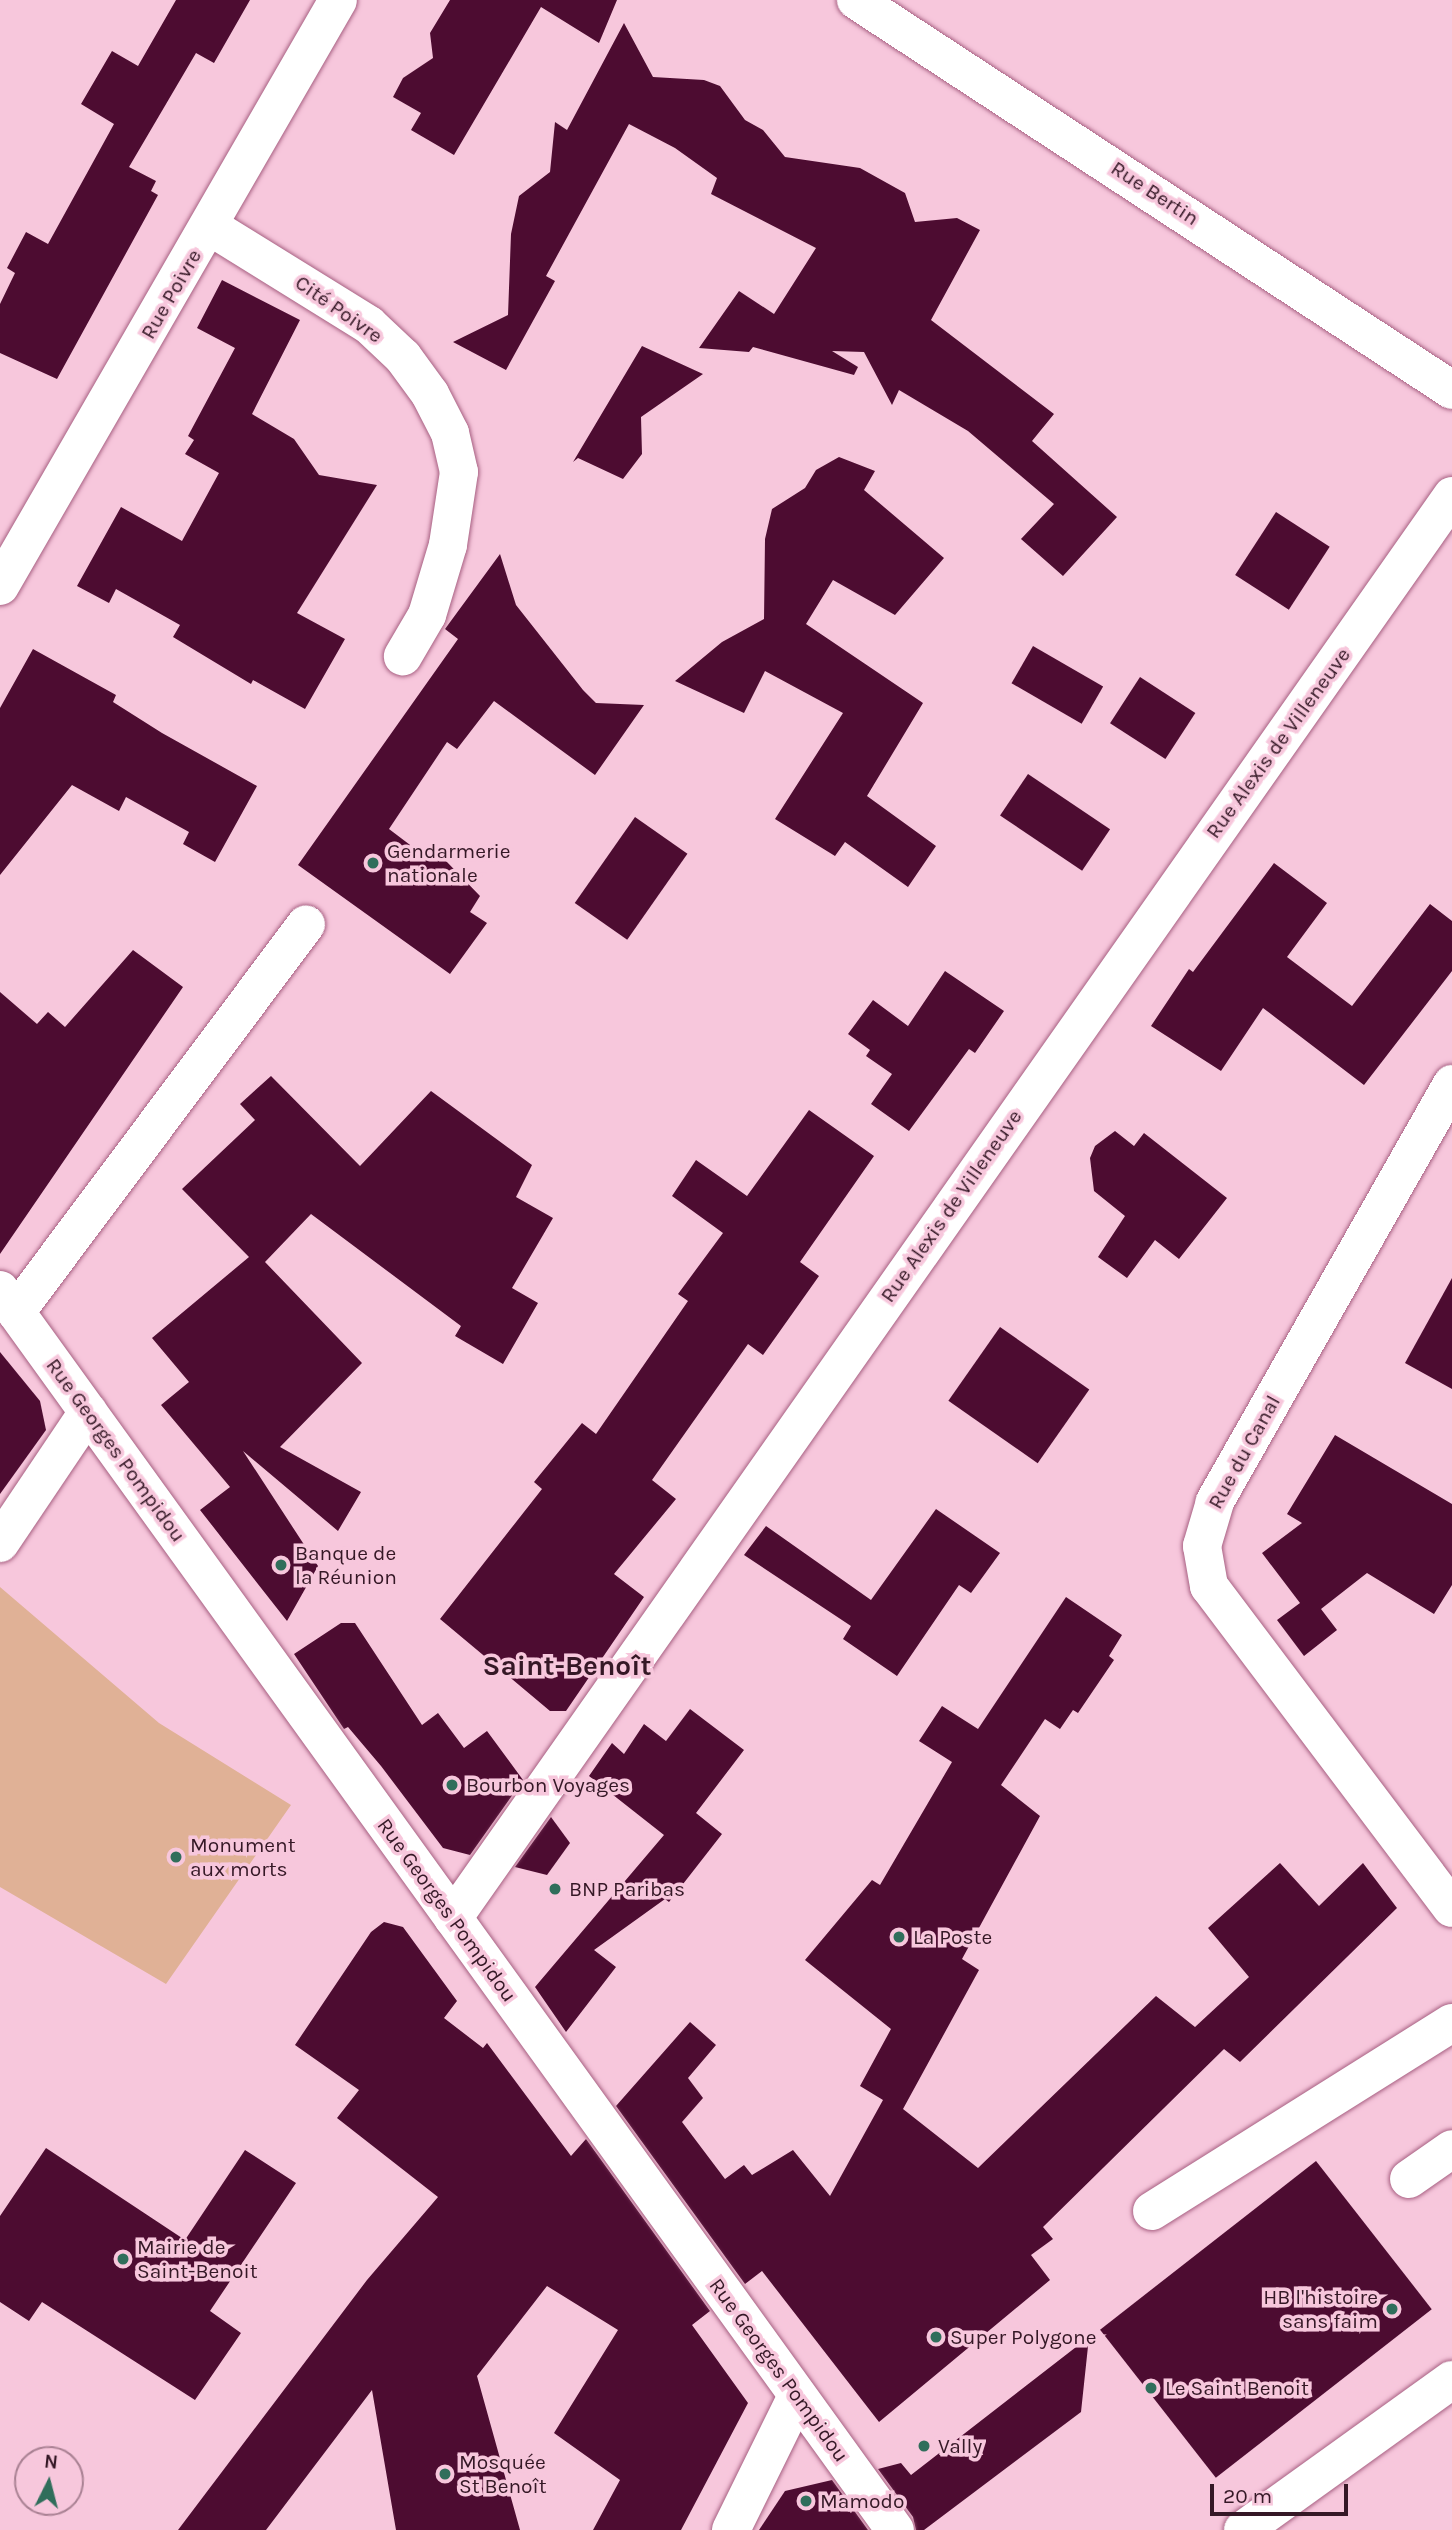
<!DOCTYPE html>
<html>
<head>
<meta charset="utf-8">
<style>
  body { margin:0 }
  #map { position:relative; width:1452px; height:2530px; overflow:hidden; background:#f7c7dc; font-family:Karla,sans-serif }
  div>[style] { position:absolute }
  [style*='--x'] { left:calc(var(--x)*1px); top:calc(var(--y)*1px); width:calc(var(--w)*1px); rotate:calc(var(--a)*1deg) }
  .green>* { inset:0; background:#e0b196 }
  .building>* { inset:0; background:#4d0c31; transform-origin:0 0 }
  .roads { filter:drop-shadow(0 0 2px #a76082) drop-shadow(0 0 2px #a76082) }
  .minor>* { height:38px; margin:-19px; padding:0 19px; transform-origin:19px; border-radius:19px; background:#fff }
  .major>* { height:38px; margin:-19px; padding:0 19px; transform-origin:19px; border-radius:19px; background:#fff }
  .dots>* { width:19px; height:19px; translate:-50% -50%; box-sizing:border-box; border:4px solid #f7c7dc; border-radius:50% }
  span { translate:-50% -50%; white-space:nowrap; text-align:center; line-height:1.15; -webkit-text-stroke:7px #f7c7dc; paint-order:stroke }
  .street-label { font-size:21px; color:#351826 }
  .poi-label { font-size:21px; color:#351826 }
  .left { translate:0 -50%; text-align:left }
  .right { translate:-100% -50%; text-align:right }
  .district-label { font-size:28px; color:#351826; font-weight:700 }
  .north { position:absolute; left:14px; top:2446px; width:70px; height:70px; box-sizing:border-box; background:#f7c7dc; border:2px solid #a98193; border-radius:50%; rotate:6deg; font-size:19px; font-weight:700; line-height:28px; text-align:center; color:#351826 }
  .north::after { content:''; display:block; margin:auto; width:24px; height:32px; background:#306e5b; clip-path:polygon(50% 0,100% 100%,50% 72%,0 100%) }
  .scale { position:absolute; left:1210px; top:2484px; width:138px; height:32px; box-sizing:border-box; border:4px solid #351826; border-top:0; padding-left:9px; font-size:21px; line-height:24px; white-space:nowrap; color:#351826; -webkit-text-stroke:5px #f7c7dc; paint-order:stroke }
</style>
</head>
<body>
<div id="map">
  <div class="green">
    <div style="clip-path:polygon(0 1587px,159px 1723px,291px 1805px,166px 1984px,0 1887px)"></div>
  </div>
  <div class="building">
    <div style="clip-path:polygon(176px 0,250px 0,214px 63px,196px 53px,129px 167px,156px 181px,151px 191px,158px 195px,57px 379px,0 353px,0 304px,15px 273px,7px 268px,26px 232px,48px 244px,114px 124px,81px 104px,112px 51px,138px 66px)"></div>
    <div style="clip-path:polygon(450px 0,617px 0,599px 43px,541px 7px,454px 155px,411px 130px,421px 113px,393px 97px,403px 78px,433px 58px,430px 33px)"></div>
    <div style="clip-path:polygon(624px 23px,653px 77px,704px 80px,720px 86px,745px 120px,763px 130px,785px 157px,860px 168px,905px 193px,915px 222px,957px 218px,980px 230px,931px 320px,1054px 414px,1032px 441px,1117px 517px,1063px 576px,1021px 539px,1054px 504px,968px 431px,899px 390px,892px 405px,864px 352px,832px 351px,858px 367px,854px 375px,753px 347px,749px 352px,699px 348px,739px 291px,774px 314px,816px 248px,711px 194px,717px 178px,675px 148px,629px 124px,546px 276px,555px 281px,506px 370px,453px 342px,508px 315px,511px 234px,519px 196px,550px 172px,555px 122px,567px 130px)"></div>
    <div style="clip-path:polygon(222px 280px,300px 320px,252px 414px,294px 439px,319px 475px,377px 485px,297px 613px,345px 639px,305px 709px,253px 680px,251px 684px,173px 637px,180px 625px,116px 589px,109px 603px,77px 586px,121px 507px,182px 541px,219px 473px,185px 454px,194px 440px,188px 436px,235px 348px,197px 328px)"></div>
    <div style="clip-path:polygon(642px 346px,703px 374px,641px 417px,642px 454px,623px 479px,578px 458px,573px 462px)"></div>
    <div style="clip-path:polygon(839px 457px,875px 471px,864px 490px,944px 558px,895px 615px,833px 580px,806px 624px,923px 703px,867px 796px,936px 846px,908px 887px,845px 842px,835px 856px,775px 819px,843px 713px,765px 671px,744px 713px,675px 681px,722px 642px,764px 619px,765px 539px,772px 509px,805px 488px,816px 470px)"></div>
    <div style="left:1276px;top:512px;width:64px;height:75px;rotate:33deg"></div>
    <div style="clip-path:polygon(500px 554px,516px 605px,583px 690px,596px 703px,644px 705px,595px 775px,494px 701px,457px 749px,447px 742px,389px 829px,422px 854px,446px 861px,480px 896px,470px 912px,487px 923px,450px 974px,298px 865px,458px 639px,445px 629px)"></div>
    <div style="left:1033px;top:646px;width:81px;height:43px;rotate:30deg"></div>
    <div style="clip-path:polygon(33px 649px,116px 695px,113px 702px,162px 733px,257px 786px,215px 862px,183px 844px,189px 832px,126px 797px,119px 811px,72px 785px,0 875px,0 708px)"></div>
    <div style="left:1140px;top:677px;width:66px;height:55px;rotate:33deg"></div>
    <div style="left:1028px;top:774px;width:99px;height:50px;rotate:34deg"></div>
    <div style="left:635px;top:817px;width:64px;height:105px;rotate:35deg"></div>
    <div style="clip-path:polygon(1274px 863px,1327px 903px,1287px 957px,1352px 1006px,1430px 904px,1452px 921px,1452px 971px,1364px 1085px,1263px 1008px,1221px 1071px,1151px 1026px,1189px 969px,1193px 972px)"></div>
    <div style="clip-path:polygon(133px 950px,183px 987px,0 1254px,0 992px,37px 1024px,48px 1012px,65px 1027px)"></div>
    <div style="clip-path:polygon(945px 971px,1004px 1011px,975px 1053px,969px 1049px,909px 1131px,871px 1104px,892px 1074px,866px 1056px,870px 1050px,848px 1034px,873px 1000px,908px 1026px)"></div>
    <div style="clip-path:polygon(271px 1076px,360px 1166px,431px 1091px,532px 1165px,516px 1197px,553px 1218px,512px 1288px,538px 1303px,503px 1364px,455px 1336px,461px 1326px,311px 1214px,265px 1262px,362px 1363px,280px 1447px,361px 1492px,338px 1531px,243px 1451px,318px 1566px,287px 1621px,200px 1510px,230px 1487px,161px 1405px,189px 1382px,152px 1338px,249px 1257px,182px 1189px,255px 1120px,240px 1104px)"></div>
    <div style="clip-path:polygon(809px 1110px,874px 1156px,800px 1262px,819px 1276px,763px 1355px,748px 1344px,652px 1480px,676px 1499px,614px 1574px,644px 1597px,566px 1711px,550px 1711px,440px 1619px,542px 1489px,534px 1482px,582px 1423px,596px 1434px,688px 1301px,678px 1294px,723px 1233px,672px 1196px,696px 1160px,747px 1196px)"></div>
    <div style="clip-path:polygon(1115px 1131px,1134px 1146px,1144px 1133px,1227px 1198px,1179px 1259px,1155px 1240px,1127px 1278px,1098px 1257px,1125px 1216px,1094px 1191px,1090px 1158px,1095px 1146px)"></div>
    <div style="clip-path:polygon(1452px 1278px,1452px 1389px,1405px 1363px)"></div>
    <div style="left:1000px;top:1327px;width:109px;height:90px;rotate:35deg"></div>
    <div style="clip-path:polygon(0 1352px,40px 1401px,46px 1430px,0 1494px)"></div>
    <div style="clip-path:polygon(1335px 1435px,1452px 1504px,1452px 1585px,1434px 1614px,1367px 1573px,1321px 1609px,1337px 1630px,1304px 1656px,1277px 1620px,1300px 1603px,1262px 1553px,1302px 1523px,1287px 1514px)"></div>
    <div style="clip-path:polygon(936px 1509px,1000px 1553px,971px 1593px,959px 1585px,897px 1676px,843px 1639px,851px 1626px,744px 1555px,766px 1526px,871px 1600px)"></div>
    <div style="clip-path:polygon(1066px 1597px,1122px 1635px,1109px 1656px,1114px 1660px,1078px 1713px,1073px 1710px,1060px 1729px,1045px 1719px,1001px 1785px,1040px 1816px,962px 1959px,979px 1970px,903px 2109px,978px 2168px,1156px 1996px,1195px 2027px,1249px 1977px,1208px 1928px,1280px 1863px,1319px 1906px,1363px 1863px,1397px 1908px,1240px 2062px,1224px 2049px,1043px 2227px,1053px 2239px,1031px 2255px,1050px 2280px,879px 2422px,762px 2271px,745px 2284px,616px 2106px,690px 2022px,716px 2045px,688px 2078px,703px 2098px,682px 2122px,725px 2179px,744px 2165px,752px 2175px,793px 2150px,830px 2196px,883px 2100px,860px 2086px,891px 2029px,805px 1960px,872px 1880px,880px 1885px,952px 1762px,919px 1741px,942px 1706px,978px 1729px)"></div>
    <div style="clip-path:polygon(341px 1623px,355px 1623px,422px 1725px,438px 1713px,464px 1748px,487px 1731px,523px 1780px,470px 1855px,443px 1848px,381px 1766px,348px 1727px,344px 1729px,294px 1654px)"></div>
    <div style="clip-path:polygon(690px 1709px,744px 1750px,696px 1813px,722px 1834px,669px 1902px,665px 1899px,594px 1950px,616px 1967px,566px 2032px,535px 1987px,664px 1835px,589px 1776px,612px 1743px,624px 1754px,644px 1724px,666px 1741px)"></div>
    <div style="clip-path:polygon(551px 1817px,570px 1843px,547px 1875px,515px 1867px)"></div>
    <div style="clip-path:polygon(384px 1922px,403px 1927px,457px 2001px,444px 2018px,483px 2048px,487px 2043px,571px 2156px,586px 2139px,710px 2311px,692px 2325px,748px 2403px,681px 2530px,593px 2530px,620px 2480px,554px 2433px,618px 2330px,547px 2286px,477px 2376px,520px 2530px,396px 2530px,372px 2390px,266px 2530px,178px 2530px,367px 2280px,438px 2197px,337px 2118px,359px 2090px,295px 2045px,371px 1932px)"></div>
    <div style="clip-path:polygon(46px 2148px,185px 2240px,245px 2150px,296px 2183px,210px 2311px,241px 2333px,195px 2400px,42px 2302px,29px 2321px,0 2302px,0 2216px)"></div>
    <div style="left:1316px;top:2161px;width:188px;height:274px;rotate:52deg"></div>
    <div style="clip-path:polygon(1089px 2337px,1081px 2412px,924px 2530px,916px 2530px,913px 2517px,878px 2469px,901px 2463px,911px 2475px)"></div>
    <div style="clip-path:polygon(832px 2480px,868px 2530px,759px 2530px,785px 2491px)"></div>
  </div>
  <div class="roads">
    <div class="minor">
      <div style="--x:856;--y:0;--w:712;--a:33.2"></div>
      <div style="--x:211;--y:227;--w:186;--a:31.8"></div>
      <div style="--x:369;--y:325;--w:47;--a:43.3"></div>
      <div style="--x:403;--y:357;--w:46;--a:53.9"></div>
      <div style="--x:430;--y:394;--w:44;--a:62.9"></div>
      <div style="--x:450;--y:433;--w:40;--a:77"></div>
      <div style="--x:459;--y:472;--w:74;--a:98.6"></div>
      <div style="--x:448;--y:545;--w:73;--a:106.7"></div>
      <div style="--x:427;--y:615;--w:48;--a:120.3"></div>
      <div style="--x:0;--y:586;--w:676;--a:-60.02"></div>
      <div style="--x:1452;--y:1084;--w:481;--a:119.6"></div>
      <div style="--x:1215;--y:1502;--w:46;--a:106.5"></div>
      <div style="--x:1202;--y:1546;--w:41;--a:80.1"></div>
      <div style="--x:1209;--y:1586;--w:403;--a:53"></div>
      <div style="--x:16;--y:1312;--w:484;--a:-53.2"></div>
      <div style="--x:0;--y:1543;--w:158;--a:-56.1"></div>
      <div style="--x:453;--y:1918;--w:1738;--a:-54.91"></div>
      <div style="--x:1409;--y:2179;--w:52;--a:-34.9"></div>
      <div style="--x:1152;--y:2211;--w:354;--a:-32.1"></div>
      <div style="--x:731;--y:2530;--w:149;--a:-63.8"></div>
      <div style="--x:1243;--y:2530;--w:257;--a:-35.7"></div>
    </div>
    <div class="major">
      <div style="--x:0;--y:1290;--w:1529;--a:54.18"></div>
    </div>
  </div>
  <div class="dots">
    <div style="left:373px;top:863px;background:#306e5b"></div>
    <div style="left:281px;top:1565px;background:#306e5b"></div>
    <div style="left:452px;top:1785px;background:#306e5b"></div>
    <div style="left:176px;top:1857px;background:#306e5b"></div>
    <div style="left:555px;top:1889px;background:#306e5b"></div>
    <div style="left:899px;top:1937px;background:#306e5b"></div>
    <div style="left:123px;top:2259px;background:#306e5b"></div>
    <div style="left:1392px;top:2309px;background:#306e5b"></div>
    <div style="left:936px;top:2337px;background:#306e5b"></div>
    <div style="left:1151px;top:2388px;background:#306e5b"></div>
    <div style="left:924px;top:2446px;background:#306e5b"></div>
    <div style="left:445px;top:2474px;background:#306e5b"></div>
    <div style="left:806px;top:2501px;background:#306e5b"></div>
  </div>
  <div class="street-label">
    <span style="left:1155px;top:193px;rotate:33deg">Rue Bertin</span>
    <span style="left:171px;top:294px;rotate:-60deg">Rue Poivre</span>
    <span style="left:339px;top:309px;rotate:35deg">Cité Poivre</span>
    <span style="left:1278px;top:743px;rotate:-54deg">Rue Alexis de Villeneuve</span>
    <span style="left:951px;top:1206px;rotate:-55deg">Rue Alexis de Villeneuve</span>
    <span style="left:116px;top:1450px;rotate:54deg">Rue Georges Pompidou</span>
    <span style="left:1244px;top:1452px;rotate:-61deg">Rue du Canal</span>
    <span style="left:447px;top:1910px;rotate:54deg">Rue Georges Pompidou</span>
    <span style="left:779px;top:2370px;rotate:54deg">Rue Georges Pompidou</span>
  </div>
  <div class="poi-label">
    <span class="left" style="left:387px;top:863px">Gendarmerie<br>nationale</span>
    <span class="left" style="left:295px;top:1565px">Banque de<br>la Réunion</span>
    <span class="left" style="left:466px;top:1785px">Bourbon Voyages</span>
    <span class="left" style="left:190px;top:1857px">Monument<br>aux morts</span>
    <span class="left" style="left:569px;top:1889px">BNP Paribas</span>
    <span class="left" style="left:913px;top:1937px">La Poste</span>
    <span class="left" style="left:137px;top:2259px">Mairie de<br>Saint-Benoit</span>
    <span class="right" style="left:1378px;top:2309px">HB l'histoire<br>sans faim</span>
    <span class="left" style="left:950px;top:2337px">Super Polygone</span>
    <span class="left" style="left:1165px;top:2388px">Le Saint Benoit</span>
    <span class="left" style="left:938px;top:2446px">Vally</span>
    <span class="left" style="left:459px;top:2474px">Mosquée<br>St Benoît</span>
    <span class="left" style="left:820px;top:2501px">Mamodo</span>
  </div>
  <div class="district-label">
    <span style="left:567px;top:1666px">Saint-Benoît</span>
  </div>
  <div class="north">N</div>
  <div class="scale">20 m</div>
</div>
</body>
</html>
